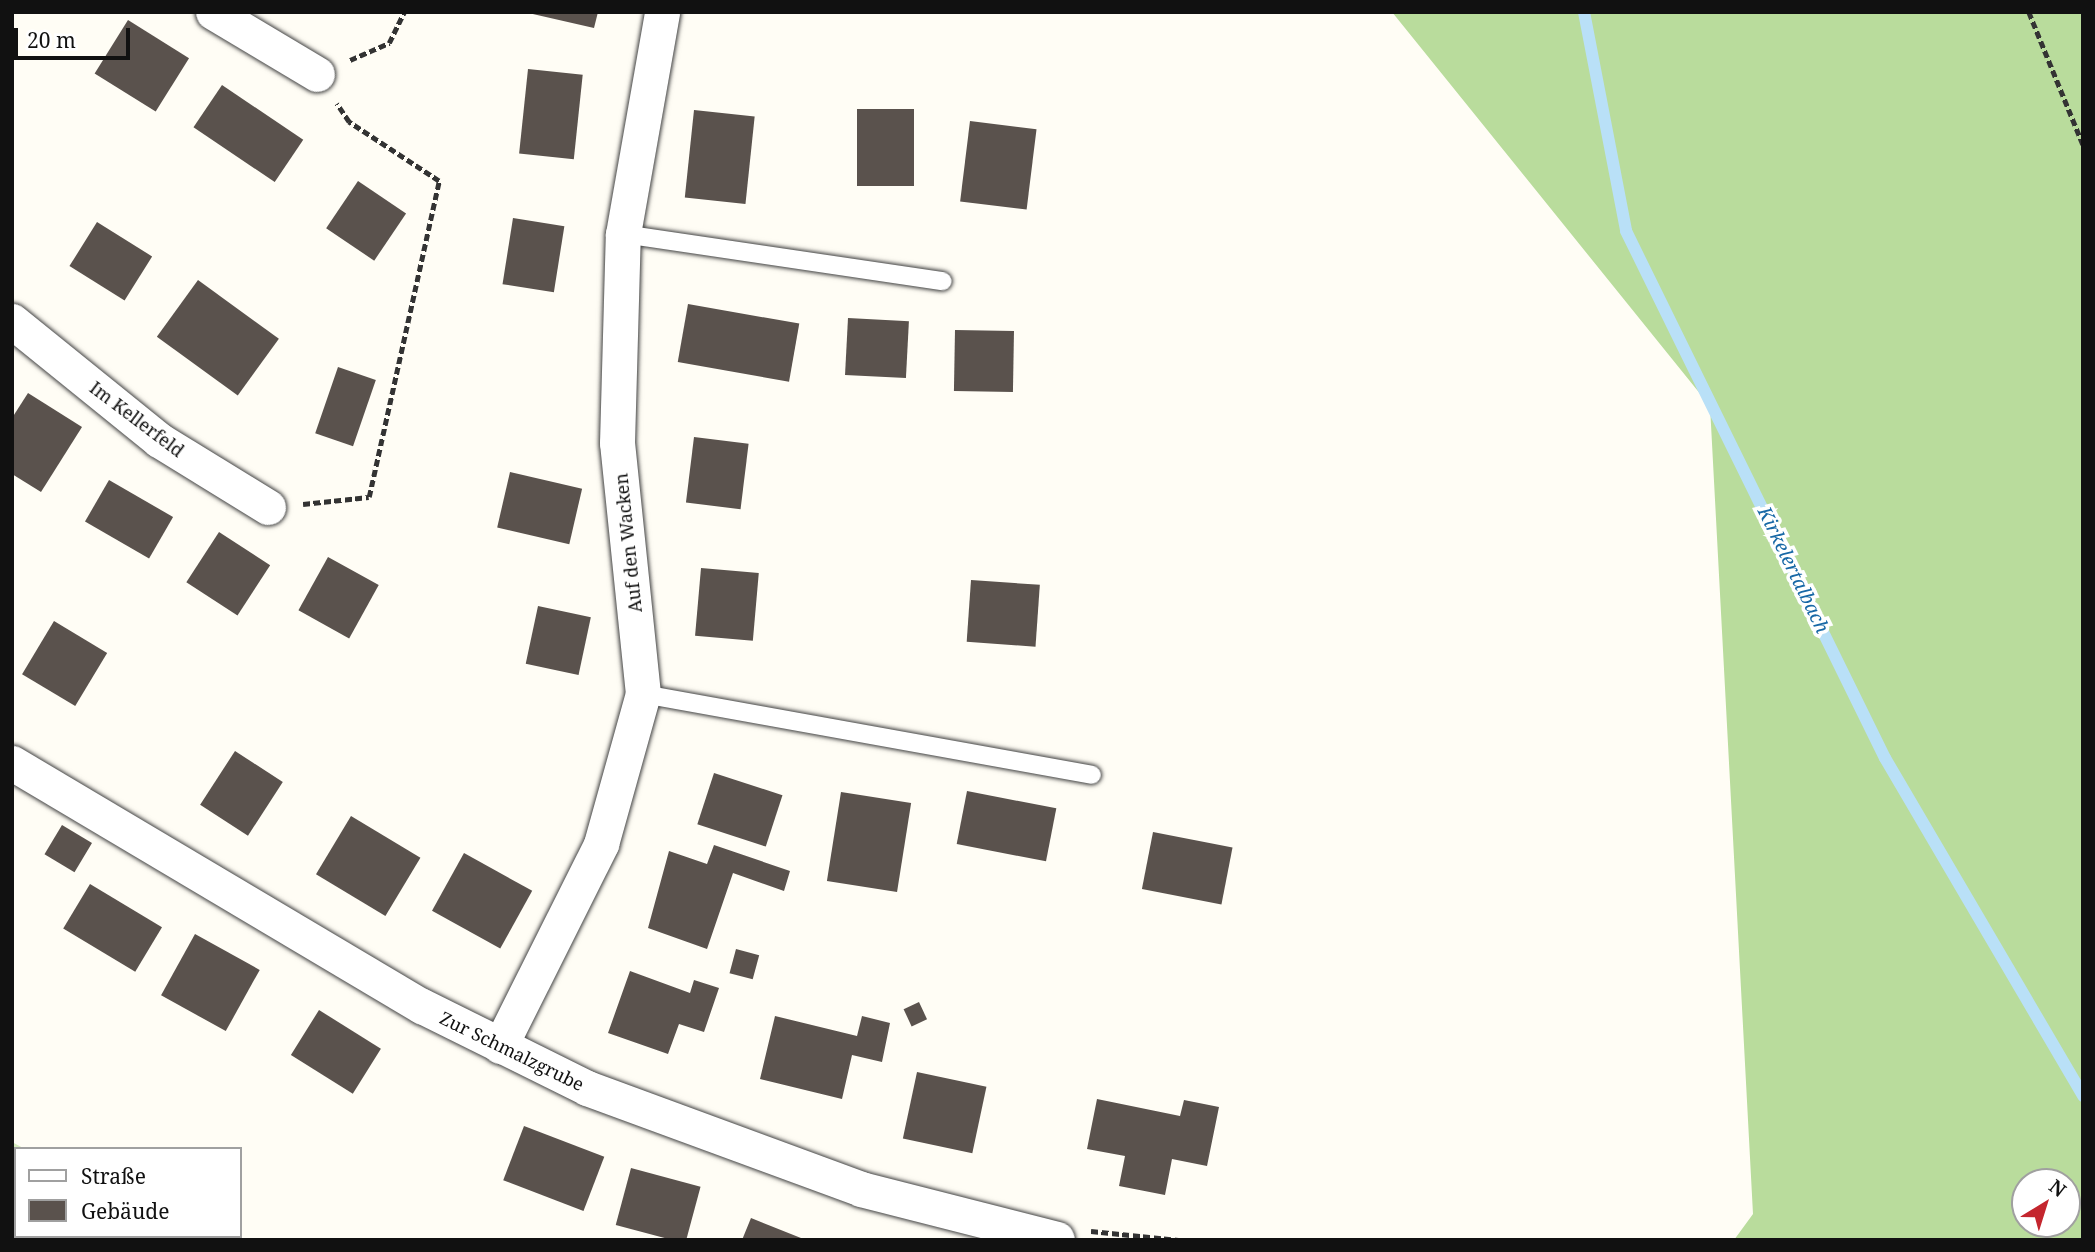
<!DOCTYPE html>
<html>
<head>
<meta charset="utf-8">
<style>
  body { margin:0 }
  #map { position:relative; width:2095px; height:1252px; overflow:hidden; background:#fffdf5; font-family:"Noto Serif",serif }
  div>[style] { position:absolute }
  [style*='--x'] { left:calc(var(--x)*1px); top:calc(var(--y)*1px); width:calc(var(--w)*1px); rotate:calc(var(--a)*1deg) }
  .green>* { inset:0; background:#d5ebbd }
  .forest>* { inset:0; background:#b9dc9c }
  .stream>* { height:12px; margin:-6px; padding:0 6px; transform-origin:6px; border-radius:6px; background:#b9e0f7 }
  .building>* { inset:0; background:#5a524d; transform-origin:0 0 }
  .path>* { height:4.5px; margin-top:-2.25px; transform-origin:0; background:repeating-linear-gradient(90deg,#333 0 7px,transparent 0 10.5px) }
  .roads { filter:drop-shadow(0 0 2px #444) drop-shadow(0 0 2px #444) }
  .service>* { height:18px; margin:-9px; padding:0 9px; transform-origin:9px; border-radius:9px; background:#fff }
  .minor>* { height:35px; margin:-17.5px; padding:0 17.5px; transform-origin:17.5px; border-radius:17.5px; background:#fff }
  span { translate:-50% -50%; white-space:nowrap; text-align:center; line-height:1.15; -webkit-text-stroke:7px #fff; paint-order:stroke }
  .street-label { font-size:18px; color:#111 }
  .water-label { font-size:19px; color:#1768a6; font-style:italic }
  .frame { position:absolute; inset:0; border:14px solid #111; pointer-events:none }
  .legend { position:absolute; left:14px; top:1147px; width:228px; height:91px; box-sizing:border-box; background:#fff; border:2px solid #a0a0a0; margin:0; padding:9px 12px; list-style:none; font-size:21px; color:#111 }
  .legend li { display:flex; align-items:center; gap:14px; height:35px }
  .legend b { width:35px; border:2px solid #a0a0a0 }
  .north { position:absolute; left:2011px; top:1168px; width:70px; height:70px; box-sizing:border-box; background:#fff; border:2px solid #a0a0a0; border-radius:50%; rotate:38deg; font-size:19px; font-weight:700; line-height:28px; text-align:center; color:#111 }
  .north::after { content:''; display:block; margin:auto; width:24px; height:32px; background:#c4262e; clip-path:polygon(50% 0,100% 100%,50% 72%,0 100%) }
  .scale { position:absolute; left:14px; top:28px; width:116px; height:32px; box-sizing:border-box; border:4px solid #111; border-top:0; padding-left:9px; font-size:21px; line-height:24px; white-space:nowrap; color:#111; -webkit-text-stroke:5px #fff; paint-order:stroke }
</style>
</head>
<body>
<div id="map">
  <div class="green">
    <div style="clip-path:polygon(12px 1142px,25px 1149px,16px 1149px,16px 1236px,213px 1240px,12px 1240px)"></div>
  </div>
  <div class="forest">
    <div style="clip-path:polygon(evenodd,1392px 12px,2083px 12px,2083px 1240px,1734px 1240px,1753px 1214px,1710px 406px,1392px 12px,2025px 1182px,2067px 1182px,2067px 1224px,2025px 1224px,2025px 1182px)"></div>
  </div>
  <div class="stream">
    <div style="--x:1584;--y:12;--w:223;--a:79.1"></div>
    <div style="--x:1626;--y:231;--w:587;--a:63.83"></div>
    <div style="--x:1885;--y:758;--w:392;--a:59.6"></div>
  </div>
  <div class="building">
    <div style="clip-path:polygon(524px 12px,598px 12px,594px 28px)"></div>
    <div style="left:128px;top:20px;width:72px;height:63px;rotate:32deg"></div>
    <div style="left:528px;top:69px;width:55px;height:85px;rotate:6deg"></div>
    <div style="left:222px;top:85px;width:98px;height:51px;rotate:34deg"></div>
    <div style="left:857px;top:109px;width:57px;height:77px"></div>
    <div style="left:694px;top:110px;width:61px;height:88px;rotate:6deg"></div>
    <div style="left:970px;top:121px;width:67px;height:81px;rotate:7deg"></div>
    <div style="left:358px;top:181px;width:58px;height:57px;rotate:34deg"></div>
    <div style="left:513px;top:218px;width:52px;height:67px;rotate:9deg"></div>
    <div style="left:97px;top:222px;width:65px;height:52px;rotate:32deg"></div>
    <div style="left:198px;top:280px;width:100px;height:70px;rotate:36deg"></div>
    <div style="left:688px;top:304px;width:113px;height:59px;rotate:10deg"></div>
    <div style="left:848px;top:318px;width:61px;height:57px;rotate:3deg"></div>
    <div style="left:955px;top:330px;width:59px;height:61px;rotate:1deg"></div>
    <div style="left:338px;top:367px;width:40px;height:70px;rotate:19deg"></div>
    <div style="clip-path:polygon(28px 393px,82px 427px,41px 492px,12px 474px,12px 418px)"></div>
    <div style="left:694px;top:437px;width:55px;height:66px;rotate:7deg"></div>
    <div style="left:510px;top:472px;width:74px;height:57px;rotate:13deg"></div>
    <div style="left:109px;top:480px;width:74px;height:48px;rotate:30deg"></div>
    <div style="left:219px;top:532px;width:61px;height:60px;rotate:33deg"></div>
    <div style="left:328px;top:557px;width:58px;height:61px;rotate:29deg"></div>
    <div style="left:701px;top:568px;width:58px;height:68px;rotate:5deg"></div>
    <div style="left:971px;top:580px;width:69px;height:62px;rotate:4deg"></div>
    <div style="left:538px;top:606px;width:54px;height:59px;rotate:12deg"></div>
    <div style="left:54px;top:621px;width:62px;height:62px;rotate:31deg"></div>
    <div style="left:235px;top:751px;width:57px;height:64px;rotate:33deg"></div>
    <div style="left:714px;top:773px;width:72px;height:54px;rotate:18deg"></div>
    <div style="left:967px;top:791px;width:91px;height:54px;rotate:11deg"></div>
    <div style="left:841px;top:792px;width:71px;height:90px;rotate:9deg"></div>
    <div style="left:351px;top:816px;width:81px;height:68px;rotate:31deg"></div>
    <div style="left:62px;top:825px;width:35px;height:34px;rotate:31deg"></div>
    <div style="left:1153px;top:832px;width:81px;height:58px;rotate:11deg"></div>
    <div style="clip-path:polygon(714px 845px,790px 871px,784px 891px,733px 873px,707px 949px,648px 928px,669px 851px,707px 864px)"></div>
    <div style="left:464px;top:853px;width:78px;height:66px;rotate:29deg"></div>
    <div style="left:90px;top:884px;width:84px;height:52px;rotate:31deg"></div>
    <div style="left:195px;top:934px;width:74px;height:70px;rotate:29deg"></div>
    <div style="left:736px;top:949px;width:24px;height:25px;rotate:15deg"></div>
    <div style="clip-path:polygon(630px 971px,690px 993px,694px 980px,719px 988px,704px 1032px,679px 1024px,668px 1054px,608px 1033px)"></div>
    <div style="left:919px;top:1002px;width:19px;height:17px;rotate:65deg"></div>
    <div style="left:319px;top:1010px;width:73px;height:53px;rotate:32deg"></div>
    <div style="clip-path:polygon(775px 1016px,857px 1036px,862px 1016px,890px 1023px,882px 1062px,852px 1055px,842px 1099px,760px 1079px)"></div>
    <div style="left:917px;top:1072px;width:71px;height:68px;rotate:12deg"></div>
    <div style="clip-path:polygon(1097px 1099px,1180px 1116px,1184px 1100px,1219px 1107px,1207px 1166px,1172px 1159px,1165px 1195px,1119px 1186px,1125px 1156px,1087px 1149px)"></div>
    <div style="left:524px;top:1126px;width:86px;height:58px;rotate:21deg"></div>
    <div style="left:631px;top:1168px;width:72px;height:59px;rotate:15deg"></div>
    <div style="clip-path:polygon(751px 1218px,806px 1240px,742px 1240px)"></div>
  </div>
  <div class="path">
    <div style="--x:2029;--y:12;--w:143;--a:67.8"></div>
    <div style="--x:350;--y:60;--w:43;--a:-23.6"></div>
    <div style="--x:389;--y:43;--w:34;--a:-64"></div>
    <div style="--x:303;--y:504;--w:66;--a:-6.1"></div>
    <div style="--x:369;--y:497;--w:324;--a:-77.5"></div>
    <div style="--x:439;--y:181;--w:108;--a:-146.8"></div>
    <div style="--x:349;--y:122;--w:22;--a:-124"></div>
    <div style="--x:1091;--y:1231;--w:88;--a:5.8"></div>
  </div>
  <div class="roads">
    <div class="service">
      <div style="--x:623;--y:234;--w:323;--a:8.4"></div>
      <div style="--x:643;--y:694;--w:456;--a:10.2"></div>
    </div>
    <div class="minor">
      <div style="--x:213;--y:12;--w:121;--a:30.8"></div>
      <div style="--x:12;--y:321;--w:189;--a:39"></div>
      <div style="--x:159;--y:440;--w:128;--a:31.6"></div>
      <div style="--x:12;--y:763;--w:477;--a:30.7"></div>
      <div style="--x:422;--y:1006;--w:184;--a:26.4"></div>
      <div style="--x:587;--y:1088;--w:292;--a:20.2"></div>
      <div style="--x:861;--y:1189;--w:202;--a:14.3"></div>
      <div style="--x:500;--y:1046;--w:226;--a:-63.4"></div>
      <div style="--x:601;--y:844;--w:156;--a:-74.4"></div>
      <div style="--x:643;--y:694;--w:252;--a:-95.9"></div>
      <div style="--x:617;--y:443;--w:209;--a:-88.4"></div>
      <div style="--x:623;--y:234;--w:225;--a:-80"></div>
    </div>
  </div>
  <div class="street-label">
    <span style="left:137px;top:419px;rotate:37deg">Im Kellerfeld</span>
    <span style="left:628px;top:543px;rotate:-96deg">Auf den Wacken</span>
    <span style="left:512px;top:1051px;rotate:26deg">Zur Schmalzgrube</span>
  </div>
  <div class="water-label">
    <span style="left:1793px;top:570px;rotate:64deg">Kirkelertalbach</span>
  </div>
  <div class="frame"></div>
  <ul class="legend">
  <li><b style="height:9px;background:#fff"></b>Straße</li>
  <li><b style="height:19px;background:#5a524d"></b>Gebäude</li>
  </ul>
  <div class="north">N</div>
  <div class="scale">20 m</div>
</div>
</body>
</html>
